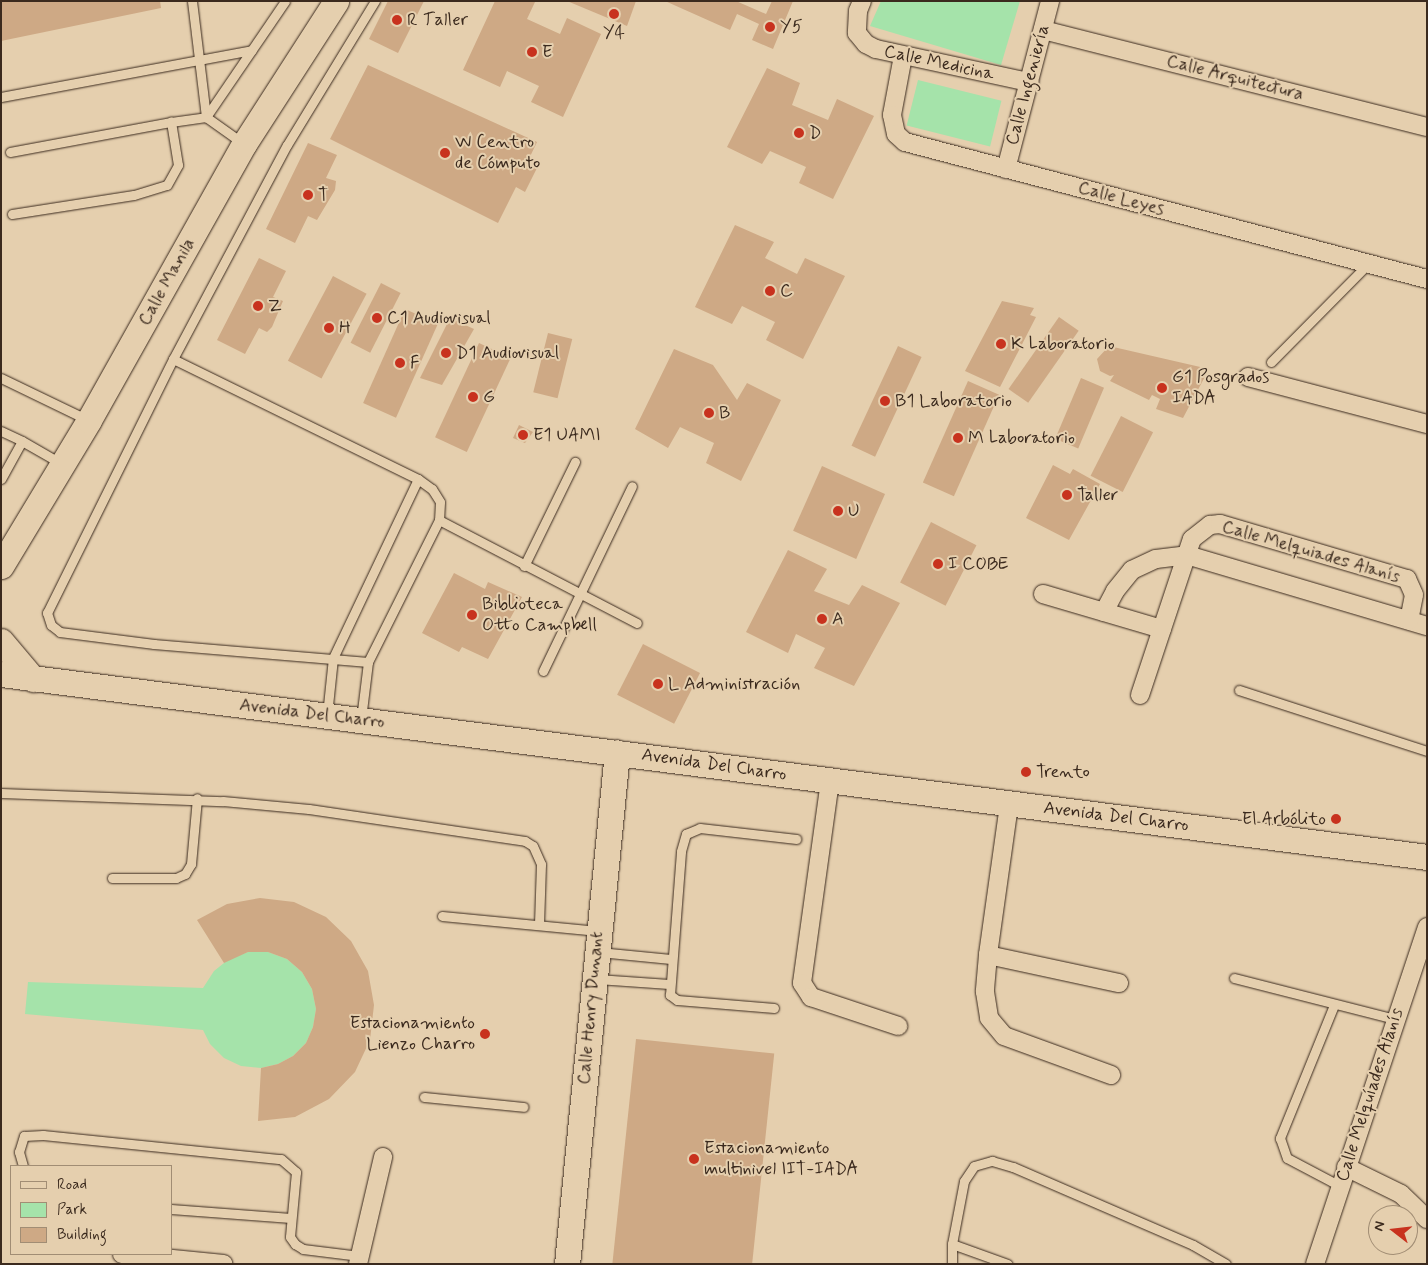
<!DOCTYPE html>
<html>
<head>
<meta charset="utf-8">
<style>
  body { margin:0 }
  #map { position:relative; width:1428px; height:1265px; overflow:hidden; background:#e5cfae; font-family:Mynerve,sans-serif }
  div>[style] { position:absolute }
  [style*='--x'] { left:calc(var(--x)*1px); top:calc(var(--y)*1px); width:calc(var(--w)*1px); rotate:calc(var(--a)*1deg) }
  .green>* { inset:0; background:#a5e3aa; transform-origin:0 0 }
  .building>* { inset:0; background:#cea985; transform-origin:0 0 }
  .roads { filter:drop-shadow(0 0 1px #3b2a1e) drop-shadow(0 0 1px #3b2a1e) }
  .lane>* { height:9px; margin:-4.5px; padding:0 4.5px; transform-origin:4.5px; border-radius:4.5px; background:#e5cfae }
  .street>* { height:18px; margin:-9px; padding:0 9px; transform-origin:9px; border-radius:9px; background:#e5cfae }
  .secondary>* { height:25px; margin:-12.5px; padding:0 12.5px; transform-origin:12.5px; border-radius:12.5px; background:#e5cfae }
  .dots>* { width:14px; height:14px; translate:-50% -50%; box-sizing:border-box; border:2px solid #e5cfae; border-radius:50% }
  span { translate:-50% -50%; white-space:nowrap; text-align:center; line-height:1.15; -webkit-text-stroke:4px #e5cfae; paint-order:stroke }
  .poi-label { font-size:18px; color:#3b2a1e }
  .left { translate:0 -50%; text-align:left }
  .right { translate:-100% -50%; text-align:right }
  .street-label { font-size:18px; color:#3b2a1e }
  .frame { position:absolute; inset:0; border:2px solid #3b2a1e; pointer-events:none }
  .legend { position:absolute; left:10px; top:1165px; width:162px; height:90px; box-sizing:border-box; background:#e5cfae; border:1px solid #a18d74; margin:0; padding:6px 9px; list-style:none; font-size:15px; color:#3b2a1e }
  .legend li { display:flex; align-items:center; gap:10px; height:25px }
  .legend b { width:25px; border:1px solid #a18d74 }
  .north { position:absolute; left:1368px; top:1205px; width:50px; height:50px; box-sizing:border-box; background:#e5cfae; border:1px solid #a18d74; border-radius:50%; rotate:286deg; font-size:14px; font-weight:700; line-height:20px; text-align:center; color:#3b2a1e }
  .north::after { content:''; display:block; margin:auto; width:18px; height:22px; background:#c8321e; clip-path:polygon(50% 0,100% 100%,50% 72%,0 100%) }
</style>
</head>
<body>
<div id="map">
  <div class="green">
    <div style="clip-path:polygon(881px 1px,1020px 1px,1001px 65px,870px 26px)"></div>
    <div style="left:918px;top:80px;width:86px;height:47px;rotate:14deg"></div>
    <div style="clip-path:polygon(248px 952px,268px 952px,287px 959px,302px 972px,312px 989px,316px 1009px,313px 1027px,306px 1043px,293px 1056px,278px 1064px,261px 1068px,241px 1066px,224px 1058px,210px 1044px,203px 1030px,25px 1014px,28px 982px,203px 988px,214px 971px,229px 959px)"></div>
  </div>
  <div class="building">
    <div style="clip-path:polygon(1px 1px,160px 1px,161px 8px,1px 41px)"></div>
    <div style="clip-path:polygon(388px 1px,424px 1px,398px 53px,369px 39px)"></div>
    <div style="clip-path:polygon(495px 1px,535px 2px,527px 19px,560px 34px,567px 18px,601px 34px,563px 117px,531px 102px,539px 86px,507px 71px,500px 87px,463px 70px)"></div>
    <div style="clip-path:polygon(567px 1px,636px 1px,627px 26px)"></div>
    <div style="clip-path:polygon(665px 1px,736px 1px,766px 14px,772px 1px,793px 1px,773px 49px,752px 40px,759px 24px,737px 14px,730px 30px)"></div>
    <div style="clip-path:polygon(368px 65px,537px 142px,526px 165px,537px 168px,525px 192px,516px 187px,498px 223px,330px 139px)"></div>
    <div style="clip-path:polygon(767px 68px,800px 83px,792px 105px,828px 120px,837px 99px,874px 116px,833px 199px,799px 183px,806px 167px,770px 151px,762px 164px,727px 147px)"></div>
    <div style="clip-path:polygon(308px 143px,337px 155px,326px 178px,336px 181px,335px 190px,317px 220px,308px 216px,295px 243px,266px 229px)"></div>
    <div style="clip-path:polygon(735px 225px,774px 242px,765px 258px,797px 274px,805px 258px,845px 276px,803px 359px,766px 340px,775px 322px,742px 306px,732px 324px,695px 307px)"></div>
    <div style="clip-path:polygon(259px 258px,286px 271px,273px 297px,283px 301px,272px 327px,267px 332px,259px 328px,245px 354px,217px 340px)"></div>
    <div style="left:333px;top:276px;width:38px;height:96px;rotate:28deg"></div>
    <div style="left:381px;top:283px;width:22px;height:67px;rotate:27deg"></div>
    <div style="clip-path:polygon(1002px 301px,1034px 308px,1030px 315px,1036px 317px,1000px 387px,965px 371px)"></div>
    <div style="left:405px;top:309px;width:36px;height:103px;rotate:24deg"></div>
    <div style="left:1059px;top:317px;width:24px;height:88px;rotate:35deg"></div>
    <div style="clip-path:polygon(450px 318px,474px 329px,442px 385px,420px 378px)"></div>
    <div style="left:548px;top:333px;width:25px;height:61px;rotate:14deg"></div>
    <div style="left:479px;top:343px;width:35px;height:104px;rotate:25deg"></div>
    <div style="left:898px;top:346px;width:26px;height:110px;rotate:25deg"></div>
    <div style="clip-path:polygon(1109px 346px,1209px 369px,1183px 418px,1156px 409px,1160px 399px,1152px 395px,1149px 400px,1110px 381px,1114px 375px,1110px 376px,1100px 371px,1097px 359px)"></div>
    <div style="clip-path:polygon(674px 349px,713px 365px,737px 400px,747px 383px,781px 400px,741px 481px,706px 463px,714px 443px,680px 427px,668px 448px,635px 429px)"></div>
    <div style="left:1081px;top:378px;width:25px;height:66px;rotate:23deg"></div>
    <div style="left:968px;top:381px;width:34px;height:111px;rotate:24deg"></div>
    <div style="left:1121px;top:416px;width:36px;height:67px;rotate:27deg"></div>
    <div style="clip-path:polygon(519px 425px,533px 432px,525px 443px,513px 438px)"></div>
    <div style="clip-path:polygon(1053px 465px,1070px 474px,1073px 469px,1100px 484px,1069px 540px,1026px 518px)"></div>
    <div style="left:822px;top:466px;width:69px;height:71px;rotate:24deg"></div>
    <div style="left:931px;top:522px;width:51px;height:68px;rotate:27deg"></div>
    <div style="clip-path:polygon(788px 550px,827px 569px,814px 591px,849px 605px,862px 585px,900px 603px,854px 686px,814px 668px,825px 648px,796px 634px,788px 653px,746px 632px)"></div>
    <div style="clip-path:polygon(454px 573px,485px 589px,488px 582px,522px 597px,488px 659px,462px 647px,459px 652px,422px 633px)"></div>
    <div style="left:643px;top:644px;width:64px;height:57px;rotate:27deg"></div>
    <div style="clip-path:polygon(260px 898px,294px 902px,326px 917px,351px 941px,368px 971px,374px 1005px,370px 1040px,355px 1072px,329px 1099px,295px 1117px,258px 1121px,261px 1068px,278px 1064px,293px 1056px,306px 1043px,313px 1027px,316px 1009px,312px 989px,302px 972px,287px 959px,268px 952px,248px 952px,224px 963px,197px 920px,227px 904px)"></div>
    <div style="left:636px;top:1039px;width:139px;height:226px;rotate:6deg"></div>
  </div>
  <div class="roads">
    <div class="lane">
      <div style="--x:192;--y:1;--w:117;--a:83.1"></div>
      <div style="--x:1;--y:97;--w:255;--a:-10.6"></div>
      <div style="--x:206;--y:117;--w:140;--a:-55.7"></div>
      <div style="--x:10;--y:152;--w:164;--a:-10.6"></div>
      <div style="--x:12;--y:214;--w:123;--a:-8.9"></div>
      <div style="--x:134;--y:195;--w:34;--a:-17"></div>
      <div style="--x:167;--y:185;--w:23;--a:-61"></div>
      <div style="--x:178;--y:165;--w:44;--a:-99.2"></div>
      <div style="--x:171;--y:122;--w:35;--a:-8"></div>
      <div style="--x:206;--y:117;--w:47;--a:35.4"></div>
      <div style="--x:173;--y:359;--w:273;--a:26.1"></div>
      <div style="--x:418;--y:479;--w:17;--a:36"></div>
      <div style="--x:432;--y:489;--w:15;--a:58"></div>
      <div style="--x:440;--y:502;--w:18;--a:93"></div>
      <div style="--x:439;--y:520;--w:159;--a:116.6"></div>
      <div style="--x:368;--y:662;--w:57;--a:97"></div>
      <div style="--x:1271;--y:362;--w:138;--a:-45.3"></div>
      <div style="--x:1;--y:378;--w:94;--a:25.8"></div>
      <div style="--x:1;--y:431;--w:23;--a:25"></div>
      <div style="--x:1;--y:479;--w:43;--a:-61.1"></div>
      <div style="--x:22;--y:441;--w:46;--a:29.9"></div>
      <div style="--x:439;--y:520;--w:223;--a:27.5"></div>
      <div style="--x:524;--y:566;--w:116;--a:-63.9"></div>
      <div style="--x:368;--y:662;--w:215;--a:-175.2"></div>
      <div style="--x:154;--y:644;--w:95;--a:-172.7"></div>
      <div style="--x:60;--y:632;--w:11;--a:-142"></div>
      <div style="--x:51;--y:625;--w:13;--a:-108"></div>
      <div style="--x:47;--y:613;--w:284;--a:-63.6"></div>
      <div style="--x:173;--y:359;--w:242;--a:-62"></div>
      <div style="--x:287;--y:145;--w:169;--a:-58.6"></div>
      <div style="--x:543;--y:671;--w:205;--a:-64.3"></div>
      <div style="--x:1239;--y:690;--w:198;--a:18"></div>
      <div style="--x:327;--y:715;--w:57;--a:-84"></div>
      <div style="--x:333;--y:658;--w:198;--a:-64.6"></div>
      <div style="--x:1;--y:793;--w:222;--a:2.1"></div>
      <div style="--x:223;--y:801;--w:86;--a:5.3"></div>
      <div style="--x:309;--y:809;--w:218;--a:8.4"></div>
      <div style="--x:525;--y:841;--w:9;--a:32"></div>
      <div style="--x:533;--y:846;--w:20;--a:66"></div>
      <div style="--x:541;--y:864;--w:61;--a:91.9"></div>
      <div style="--x:112;--y:878;--w:64;--a:0"></div>
      <div style="--x:176;--y:878;--w:10;--a:-24"></div>
      <div style="--x:185;--y:874;--w:12;--a:-59"></div>
      <div style="--x:191;--y:864;--w:66;--a:-84.8"></div>
      <div style="--x:442;--y:916;--w:157;--a:5.5"></div>
      <div style="--x:599;--y:952;--w:72;--a:5.6"></div>
      <div style="--x:1234;--y:978;--w:166;--a:14.3"></div>
      <div style="--x:597;--y:979;--w:72;--a:4"></div>
      <div style="--x:1334;--y:1005;--w:144;--a:112.1"></div>
      <div style="--x:1280;--y:1138;--w:21;--a:71"></div>
      <div style="--x:1287;--y:1158;--w:60;--a:27.8"></div>
      <div style="--x:774;--y:1008;--w:97;--a:-175.3"></div>
      <div style="--x:677;--y:1000;--w:9;--a:-144"></div>
      <div style="--x:670;--y:995;--w:144;--a:-85.6"></div>
      <div style="--x:681;--y:851;--w:18;--a:-74"></div>
      <div style="--x:686;--y:834;--w:15;--a:-23"></div>
      <div style="--x:700;--y:828;--w:97;--a:6.5"></div>
      <div style="--x:424;--y:1097;--w:100;--a:5.7"></div>
      <div style="--x:23;--y:1166;--w:15;--a:-106"></div>
      <div style="--x:19;--y:1152;--w:17;--a:-73"></div>
      <div style="--x:24;--y:1136;--w:19;--a:-3"></div>
      <div style="--x:43;--y:1135;--w:239;--a:5.8"></div>
      <div style="--x:281;--y:1159;--w:20;--a:41"></div>
      <div style="--x:296;--y:1172;--w:65;--a:95.3"></div>
      <div style="--x:290;--y:1237;--w:9;--a:54"></div>
      <div style="--x:295;--y:1244;--w:9;--a:32"></div>
      <div style="--x:303;--y:1249;--w:57;--a:7"></div>
      <div style="--x:171;--y:1209;--w:120;--a:4.3"></div>
      <div style="--x:952;--y:1244;--w:59;--a:19.7"></div>
      <div style="--x:952;--y:1264;--w:20;--a:-90"></div>
      <div style="--x:952;--y:1244;--w:64;--a:-79.2"></div>
      <div style="--x:964;--y:1181;--w:18;--a:-56"></div>
      <div style="--x:974;--y:1166;--w:19;--a:-16"></div>
      <div style="--x:992;--y:1161;--w:22;--a:16"></div>
      <div style="--x:1013;--y:1167;--w:196;--a:23.4"></div>
      <div style="--x:1193;--y:1245;--w:38;--a:30"></div>
    </div>
    <div class="street">
      <div style="--x:862;--y:1;--w:11;--a:112"></div>
      <div style="--x:858;--y:11;--w:22;--a:93"></div>
      <div style="--x:857;--y:33;--w:14;--a:51"></div>
      <div style="--x:866;--y:44;--w:11;--a:27"></div>
      <div style="--x:876;--y:49;--w:157;--a:12.2"></div>
      <div style="--x:1043;--y:30;--w:396;--a:14.2"></div>
      <div style="--x:903;--y:56;--w:60;--a:100.6"></div>
      <div style="--x:892;--y:115;--w:19;--a:78"></div>
      <div style="--x:896;--y:134;--w:12;--a:42"></div>
      <div style="--x:905;--y:142;--w:540;--a:14.71"></div>
      <div style="--x:1006;--y:169;--w:174;--a:-75.3"></div>
      <div style="--x:1248;--y:377;--w:185;--a:14.7"></div>
      <div style="--x:1043;--y:594;--w:124;--a:16.4"></div>
      <div style="--x:1104;--y:612;--w:24;--a:-62"></div>
      <div style="--x:1115;--y:591;--w:27;--a:-51"></div>
      <div style="--x:1132;--y:570;--w:26;--a:-25"></div>
      <div style="--x:1156;--y:559;--w:31;--a:-7"></div>
      <div style="--x:1187;--y:555;--w:250;--a:16.5"></div>
      <div style="--x:1140;--y:695;--w:164;--a:-71.6"></div>
      <div style="--x:1192;--y:539;--w:23;--a:-38"></div>
      <div style="--x:1210;--y:525;--w:10;--a:-6"></div>
      <div style="--x:1220;--y:524;--w:195;--a:16.4"></div>
      <div style="--x:1407;--y:579;--w:17;--a:66"></div>
      <div style="--x:1414;--y:595;--w:26;--a:101"></div>
      <div style="--x:830;--y:781;--w:204;--a:97.9"></div>
      <div style="--x:802;--y:983;--w:17;--a:57"></div>
      <div style="--x:811;--y:997;--w:92;--a:18.4"></div>
      <div style="--x:1009;--y:805;--w:151;--a:98"></div>
      <div style="--x:988;--y:955;--w:37;--a:95"></div>
      <div style="--x:985;--y:992;--w:26;--a:81"></div>
      <div style="--x:989;--y:1018;--w:23;--a:50"></div>
      <div style="--x:1004;--y:1036;--w:114;--a:20"></div>
      <div style="--x:988;--y:955;--w:134;--a:12.1"></div>
      <div style="--x:1346;--y:1167;--w:61;--a:26.1"></div>
      <div style="--x:1401;--y:1194;--w:36;--a:44"></div>
      <div style="--x:122;--y:1254;--w:102;--a:5.6"></div>
      <div style="--x:358;--y:1264;--w:110;--a:-76.8"></div>
      <div style="--x:1315;--y:1264;--w:355;--a:-71.6"></div>
    </div>
    <div class="secondary">
      <div style="--x:1;--y:566;--w:170;--a:-58.9"></div>
      <div style="--x:89;--y:420;--w:317;--a:-60.7"></div>
      <div style="--x:244;--y:144;--w:170;--a:-57.2"></div>
      <div style="--x:1;--y:641;--w:50;--a:49.9"></div>
      <div style="--x:1;--y:674;--w:1438;--a:7.31"></div>
      <div style="--x:567;--y:1264;--w:514;--a:-84.42"></div>
    </div>
  </div>
  <div class="dots">
    <div style="left:614px;top:14px;background:#c8321e"></div>
    <div style="left:397px;top:20px;background:#c8321e"></div>
    <div style="left:770px;top:27px;background:#c8321e"></div>
    <div style="left:532px;top:52px;background:#c8321e"></div>
    <div style="left:799px;top:133px;background:#c8321e"></div>
    <div style="left:445px;top:153px;background:#c8321e"></div>
    <div style="left:308px;top:195px;background:#c8321e"></div>
    <div style="left:770px;top:291px;background:#c8321e"></div>
    <div style="left:258px;top:306px;background:#c8321e"></div>
    <div style="left:377px;top:318px;background:#c8321e"></div>
    <div style="left:329px;top:328px;background:#c8321e"></div>
    <div style="left:1001px;top:344px;background:#c8321e"></div>
    <div style="left:446px;top:353px;background:#c8321e"></div>
    <div style="left:400px;top:363px;background:#c8321e"></div>
    <div style="left:1162px;top:388px;background:#c8321e"></div>
    <div style="left:473px;top:397px;background:#c8321e"></div>
    <div style="left:885px;top:401px;background:#c8321e"></div>
    <div style="left:709px;top:413px;background:#c8321e"></div>
    <div style="left:523px;top:435px;background:#c8321e"></div>
    <div style="left:958px;top:438px;background:#c8321e"></div>
    <div style="left:1067px;top:495px;background:#c8321e"></div>
    <div style="left:838px;top:511px;background:#c8321e"></div>
    <div style="left:938px;top:564px;background:#c8321e"></div>
    <div style="left:472px;top:615px;background:#c8321e"></div>
    <div style="left:822px;top:619px;background:#c8321e"></div>
    <div style="left:658px;top:684px;background:#c8321e"></div>
    <div style="left:1026px;top:772px;background:#c8321e"></div>
    <div style="left:1336px;top:819px;background:#c8321e"></div>
    <div style="left:485px;top:1034px;background:#c8321e"></div>
    <div style="left:694px;top:1159px;background:#c8321e"></div>
  </div>
  <div class="poi-label">
    <span class="left" style="left:407px;top:20px">R Taller</span>
    <span class="left" style="left:780px;top:27px">Y5</span>
    <span style="left:614px;top:33px">Y4</span>
    <span class="left" style="left:542px;top:52px">E</span>
    <span class="left" style="left:809px;top:133px">D</span>
    <span class="left" style="left:455px;top:153px">W Centro<br>de Cómputo</span>
    <span class="left" style="left:318px;top:195px">T</span>
    <span class="left" style="left:780px;top:291px">C</span>
    <span class="left" style="left:268px;top:306px">Z</span>
    <span class="left" style="left:387px;top:318px">C1 Audiovisual</span>
    <span class="left" style="left:339px;top:328px">H</span>
    <span class="left" style="left:1011px;top:344px">K Laboratorio</span>
    <span class="left" style="left:456px;top:353px">D1 Audiovisual</span>
    <span class="left" style="left:410px;top:363px">F</span>
    <span class="left" style="left:1172px;top:388px">G1 Posgrados<br>IADA</span>
    <span class="left" style="left:483px;top:397px">G</span>
    <span class="left" style="left:895px;top:401px">B1 Laboratorio</span>
    <span class="left" style="left:719px;top:413px">B</span>
    <span class="left" style="left:533px;top:435px">E1 UAMI</span>
    <span class="left" style="left:968px;top:438px">M Laboratorio</span>
    <span class="left" style="left:1077px;top:495px">Taller</span>
    <span class="left" style="left:848px;top:511px">U</span>
    <span class="left" style="left:948px;top:564px">I COBE</span>
    <span class="left" style="left:482px;top:615px">Biblioteca<br>Otto Campbell</span>
    <span class="left" style="left:832px;top:619px">A</span>
    <span class="left" style="left:668px;top:684px">L Administración</span>
    <span class="left" style="left:1036px;top:772px">Trento</span>
    <span class="right" style="left:1326px;top:819px">El Arbólito</span>
    <span class="right" style="left:475px;top:1034px">Estacionamiento<br>Lienzo Charro</span>
    <span class="left" style="left:704px;top:1159px">Estacionamiento<br>multinivel IIT-IADA</span>
  </div>
  <div class="street-label">
    <span style="left:939px;top:63px;rotate:12deg">Calle Medicina</span>
    <span style="left:1235px;top:78px;rotate:14deg">Calle Arquitectura</span>
    <span style="left:1028px;top:85px;rotate:-75deg">Calle Ingeniería</span>
    <span style="left:1121px;top:199px;rotate:15deg">Calle Leyes</span>
    <span style="left:167px;top:282px;rotate:-61deg">Calle Manila</span>
    <span style="left:1311px;top:552px;rotate:16deg">Calle Melquiades Alanís</span>
    <span style="left:312px;top:714px;rotate:7deg">Avenida Del Charro</span>
    <span style="left:714px;top:765px;rotate:8deg">Avenida Del Charro</span>
    <span style="left:1116px;top:817px;rotate:7deg">Avenida Del Charro</span>
    <span style="left:591px;top:1008px;rotate:-85deg">Calle Henry Dunant</span>
    <span style="left:1370px;top:1095px;rotate:-72deg">Calle Melquíades Alanís</span>
  </div>
  <div class="frame"></div>
  <ul class="legend">
  <li><b style="height:6px;background:#e5cfae"></b>Road</li>
  <li><b style="height:14px;background:#a5e3aa"></b>Park</li>
  <li><b style="height:14px;background:#cea985"></b>Building</li>
  </ul>
  <div class="north">N</div>
</div>
</body>
</html>
